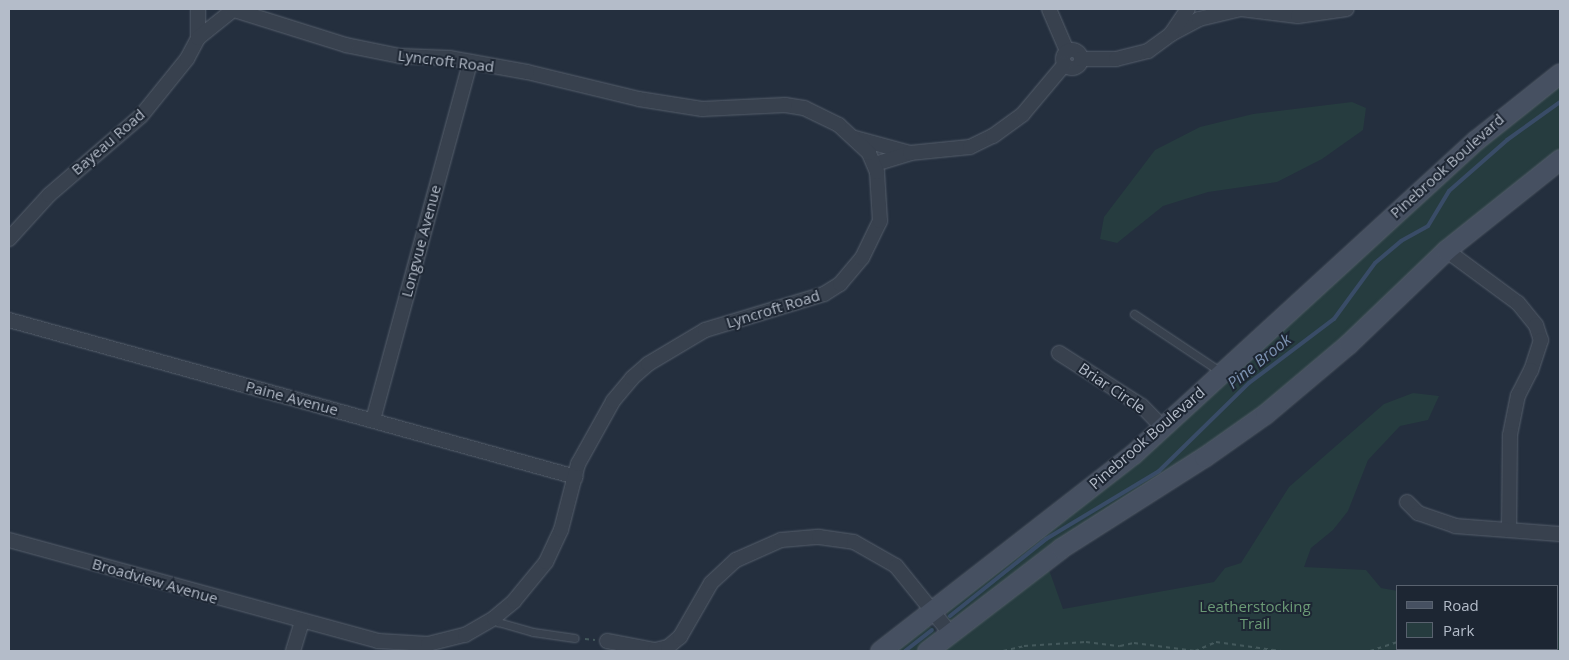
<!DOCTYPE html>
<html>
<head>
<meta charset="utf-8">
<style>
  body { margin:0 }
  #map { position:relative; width:1569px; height:660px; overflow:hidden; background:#242f3e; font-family:"Open Sans",sans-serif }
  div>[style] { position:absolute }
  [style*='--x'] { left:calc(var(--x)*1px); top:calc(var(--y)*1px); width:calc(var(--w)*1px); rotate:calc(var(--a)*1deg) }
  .green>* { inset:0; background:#263c3f }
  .stream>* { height:4px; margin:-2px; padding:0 2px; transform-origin:2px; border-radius:2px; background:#394c67 }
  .path>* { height:2px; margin-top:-1px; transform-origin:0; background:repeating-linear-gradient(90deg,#44595c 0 4px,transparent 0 8px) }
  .roads { filter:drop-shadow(0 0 1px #565f6c) drop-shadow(0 0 1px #565f6c) }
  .lane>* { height:7px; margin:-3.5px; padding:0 3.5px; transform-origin:3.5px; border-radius:3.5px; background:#38414e }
  .street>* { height:14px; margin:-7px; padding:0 7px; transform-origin:7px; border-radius:7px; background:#38414e }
  .street>.ring { margin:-7px; padding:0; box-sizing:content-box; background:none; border:14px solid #38414e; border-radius:50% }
  .secondary>* { height:19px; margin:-9.5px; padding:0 9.5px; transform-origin:9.5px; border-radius:9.5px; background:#465061 }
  span { translate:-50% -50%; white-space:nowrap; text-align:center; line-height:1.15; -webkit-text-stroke:4px #1d2633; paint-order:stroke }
  .street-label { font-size:15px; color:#b4bcc9 }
  .park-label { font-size:15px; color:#6b9a76 }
  .water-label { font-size:16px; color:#7c92b1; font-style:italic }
  .frame { position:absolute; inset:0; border:10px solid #b4bcc9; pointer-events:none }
  .legend { position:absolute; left:1396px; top:585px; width:162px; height:65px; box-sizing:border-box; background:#1d2633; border:1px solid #59626f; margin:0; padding:6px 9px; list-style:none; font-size:15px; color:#b4bcc9 }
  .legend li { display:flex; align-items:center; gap:10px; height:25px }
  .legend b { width:25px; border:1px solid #59626f }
</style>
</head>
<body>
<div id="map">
  <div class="green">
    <div style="clip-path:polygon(1560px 79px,1560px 153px,1275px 400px,952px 622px,947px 618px,947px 607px,1503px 121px)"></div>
    <div style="clip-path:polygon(1352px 102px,1366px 108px,1363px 130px,1322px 159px,1277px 182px,1208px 192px,1163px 206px,1117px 243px,1100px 239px,1104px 217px,1155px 150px,1200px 127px,1253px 114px)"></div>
    <div style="clip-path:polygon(1413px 393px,1439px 396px,1428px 420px,1400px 426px,1368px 460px,1348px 511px,1333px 530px,1311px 548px,1304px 567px,1366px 570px,1381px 588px,1398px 591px,1398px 649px,1558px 649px,1558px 625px,1560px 651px,939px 651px,1048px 567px,1063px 609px,1214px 582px,1225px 568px,1241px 563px,1289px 487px,1384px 404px)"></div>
    <div style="clip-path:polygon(925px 625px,934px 628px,936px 636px,920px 651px,891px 651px)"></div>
  </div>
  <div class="stream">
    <div style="--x:950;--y:616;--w:123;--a:-38.7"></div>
    <div style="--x:1046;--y:539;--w:132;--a:-31"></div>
    <div style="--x:1159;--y:471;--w:126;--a:-44.4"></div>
    <div style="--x:1249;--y:383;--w:106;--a:-37"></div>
    <div style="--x:1334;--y:319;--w:69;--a:-53.8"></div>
    <div style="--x:1375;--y:263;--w:34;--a:-40"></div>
    <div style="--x:1401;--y:241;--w:31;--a:-29"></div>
    <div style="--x:1428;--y:226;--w:41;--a:-59"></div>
    <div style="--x:1449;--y:191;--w:77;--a:-41.3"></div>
    <div style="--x:1507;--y:140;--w:65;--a:-35.6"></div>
    <div style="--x:905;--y:651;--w:34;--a:-38"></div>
  </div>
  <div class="path">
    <div style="--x:585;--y:639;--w:10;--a:6"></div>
    <div style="--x:1492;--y:649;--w:5;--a:22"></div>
    <div style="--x:1003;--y:651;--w:22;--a:-13"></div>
    <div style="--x:1024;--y:646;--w:62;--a:-3.7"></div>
    <div style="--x:1086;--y:642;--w:34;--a:7"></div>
    <div style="--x:1120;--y:646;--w:14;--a:-12"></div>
    <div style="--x:1134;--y:643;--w:62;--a:7.5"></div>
    <div style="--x:1195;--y:651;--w:23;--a:-23"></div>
    <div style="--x:1216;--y:642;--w:66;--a:7.9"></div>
    <div style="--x:1370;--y:651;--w:29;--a:-18"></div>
    <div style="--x:1482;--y:651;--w:2;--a:-63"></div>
  </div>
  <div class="roads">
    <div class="lane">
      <div style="--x:1134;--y:314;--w:105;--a:33.7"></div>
      <div style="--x:494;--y:618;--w:6;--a:45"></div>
      <div style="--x:498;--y:622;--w:36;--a:16"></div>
      <div style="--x:533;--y:632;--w:42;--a:8.1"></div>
    </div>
    <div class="street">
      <div style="--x:198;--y:9;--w:29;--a:90"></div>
      <div style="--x:1049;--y:9;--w:46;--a:66.8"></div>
      <div style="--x:1171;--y:34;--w:32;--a:-28"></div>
      <div style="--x:1199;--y:19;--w:43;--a:-13.4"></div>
      <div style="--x:1241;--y:9;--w:57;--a:7"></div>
      <div style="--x:1298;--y:16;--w:49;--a:-8.1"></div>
      <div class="ring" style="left:1063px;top:50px;width:4px;height:4px"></div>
      <div style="--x:1081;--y:59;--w:35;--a:0"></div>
      <div style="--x:1116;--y:59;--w:33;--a:-14"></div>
      <div style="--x:1148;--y:51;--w:29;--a:-36"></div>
      <div style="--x:1171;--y:34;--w:30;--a:-56"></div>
      <div style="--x:855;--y:138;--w:57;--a:15.3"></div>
      <div style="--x:875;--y:164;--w:37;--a:-17"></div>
      <div style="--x:910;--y:153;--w:60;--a:-5.7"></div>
      <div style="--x:970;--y:147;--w:25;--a:-26"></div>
      <div style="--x:993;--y:136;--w:37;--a:-36"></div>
      <div style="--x:1023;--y:114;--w:65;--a:-50"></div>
      <div style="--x:9;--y:239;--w:59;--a:-47.7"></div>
      <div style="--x:49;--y:195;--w:121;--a:-40.7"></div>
      <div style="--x:141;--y:116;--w:73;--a:-51.1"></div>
      <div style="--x:187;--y:59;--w:24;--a:-62"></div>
      <div style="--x:198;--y:38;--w:45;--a:-38.7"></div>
      <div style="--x:1446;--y:250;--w:89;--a:36.4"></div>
      <div style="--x:1518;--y:303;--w:28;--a:51"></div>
      <div style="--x:1536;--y:325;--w:16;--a:72"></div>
      <div style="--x:1541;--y:340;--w:32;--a:108"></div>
      <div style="--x:1531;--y:370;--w:28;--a:117"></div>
      <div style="--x:1518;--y:395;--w:41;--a:101.3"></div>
      <div style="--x:1510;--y:435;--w:95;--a:90.6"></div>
      <div style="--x:9;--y:320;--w:588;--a:15.48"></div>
      <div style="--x:1059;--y:353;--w:98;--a:32.6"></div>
      <div style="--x:1142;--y:406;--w:29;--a:46"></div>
      <div style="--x:373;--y:420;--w:371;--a:-74.8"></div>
      <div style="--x:1407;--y:502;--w:16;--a:45"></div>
      <div style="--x:1418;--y:513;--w:39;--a:19"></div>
      <div style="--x:1455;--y:526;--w:105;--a:4.4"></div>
      <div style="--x:9;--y:540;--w:383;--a:15.3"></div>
      <div style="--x:378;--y:641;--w:50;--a:3.4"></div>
      <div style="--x:428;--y:644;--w:38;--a:-14"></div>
      <div style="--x:465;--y:635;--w:34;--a:-30"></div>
      <div style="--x:494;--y:618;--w:26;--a:-40"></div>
      <div style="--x:514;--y:601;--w:50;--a:-50.6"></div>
      <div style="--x:546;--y:562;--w:35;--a:-65"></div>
      <div style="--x:561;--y:530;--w:68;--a:-75.6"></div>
      <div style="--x:578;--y:464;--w:72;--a:-60.9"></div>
      <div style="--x:613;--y:401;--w:30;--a:-50"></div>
      <div style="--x:632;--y:378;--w:21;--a:-41"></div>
      <div style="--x:648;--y:364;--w:66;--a:-30.8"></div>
      <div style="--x:705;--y:330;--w:124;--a:-16.8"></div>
      <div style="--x:824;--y:294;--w:19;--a:-32"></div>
      <div style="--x:840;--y:284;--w:34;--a:-50"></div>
      <div style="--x:862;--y:258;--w:41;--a:-64.1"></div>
      <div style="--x:880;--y:221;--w:49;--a:-93.5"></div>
      <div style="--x:877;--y:172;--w:21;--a:-113"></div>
      <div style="--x:869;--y:153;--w:41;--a:-137"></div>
      <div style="--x:839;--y:125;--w:39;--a:-154"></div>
      <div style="--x:804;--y:108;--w:19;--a:-171"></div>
      <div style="--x:785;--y:105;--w:83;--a:177.2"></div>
      <div style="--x:702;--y:109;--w:64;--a:-171"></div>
      <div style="--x:639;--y:99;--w:115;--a:-166.4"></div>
      <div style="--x:527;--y:72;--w:79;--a:-169.8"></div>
      <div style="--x:449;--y:58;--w:49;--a:-177.7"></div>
      <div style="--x:400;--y:56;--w:55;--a:-168.5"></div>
      <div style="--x:346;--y:45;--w:121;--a:-162.6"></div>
      <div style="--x:607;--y:641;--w:49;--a:10.6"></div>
      <div style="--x:655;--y:650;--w:13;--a:-13"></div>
      <div style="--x:668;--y:647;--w:16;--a:-40"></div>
      <div style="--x:680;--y:637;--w:62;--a:-60.1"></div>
      <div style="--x:711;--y:583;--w:34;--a:-43"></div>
      <div style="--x:736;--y:560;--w:49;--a:-24"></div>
      <div style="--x:781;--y:540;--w:38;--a:-5"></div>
      <div style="--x:819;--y:537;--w:35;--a:8"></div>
      <div style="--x:854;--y:542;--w:48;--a:29.7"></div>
      <div style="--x:896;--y:566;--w:86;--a:51.1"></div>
      <div style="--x:293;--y:651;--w:30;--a:-73"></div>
    </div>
    <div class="secondary">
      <div style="--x:880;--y:651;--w:321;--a:-37.9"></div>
      <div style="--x:1133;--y:454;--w:465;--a:-42.5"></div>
      <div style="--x:1476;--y:140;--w:107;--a:-38.6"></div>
      <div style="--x:927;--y:651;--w:169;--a:-37.5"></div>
      <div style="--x:1061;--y:548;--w:169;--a:-32.5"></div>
      <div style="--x:1204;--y:457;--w:75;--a:-35.2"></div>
      <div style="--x:1265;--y:414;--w:109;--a:-40.1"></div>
      <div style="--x:1348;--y:344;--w:136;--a:-43.8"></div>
      <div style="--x:1446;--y:250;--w:146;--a:-38.6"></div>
    </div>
  </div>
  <div class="street-label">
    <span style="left:446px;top:61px;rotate:7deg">Lyncroft Road</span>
    <span style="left:108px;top:142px;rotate:-41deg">Bayeau Road</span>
    <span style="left:1447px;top:166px;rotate:-42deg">Pinebrook Boulevard</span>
    <span style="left:421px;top:241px;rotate:-75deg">Longvue Avenue</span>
    <span style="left:773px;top:309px;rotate:-17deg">Lyncroft Road</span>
    <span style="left:1112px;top:388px;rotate:34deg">Briar Circle</span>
    <span style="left:292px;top:398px;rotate:15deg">Paine Avenue</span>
    <span style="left:1147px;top:438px;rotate:-41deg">Pinebrook Boulevard</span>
    <span style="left:155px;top:581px;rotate:16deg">Broadview Avenue</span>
  </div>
  <div class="park-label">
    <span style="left:1255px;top:615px">Leatherstocking<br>Trail</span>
  </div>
  <div class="water-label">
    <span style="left:1259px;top:361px;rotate:-39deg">Pine Brook</span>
  </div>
  <div class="frame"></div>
  <ul class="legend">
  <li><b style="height:6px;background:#465061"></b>Road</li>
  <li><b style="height:14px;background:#263c3f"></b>Park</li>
  </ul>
</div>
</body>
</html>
